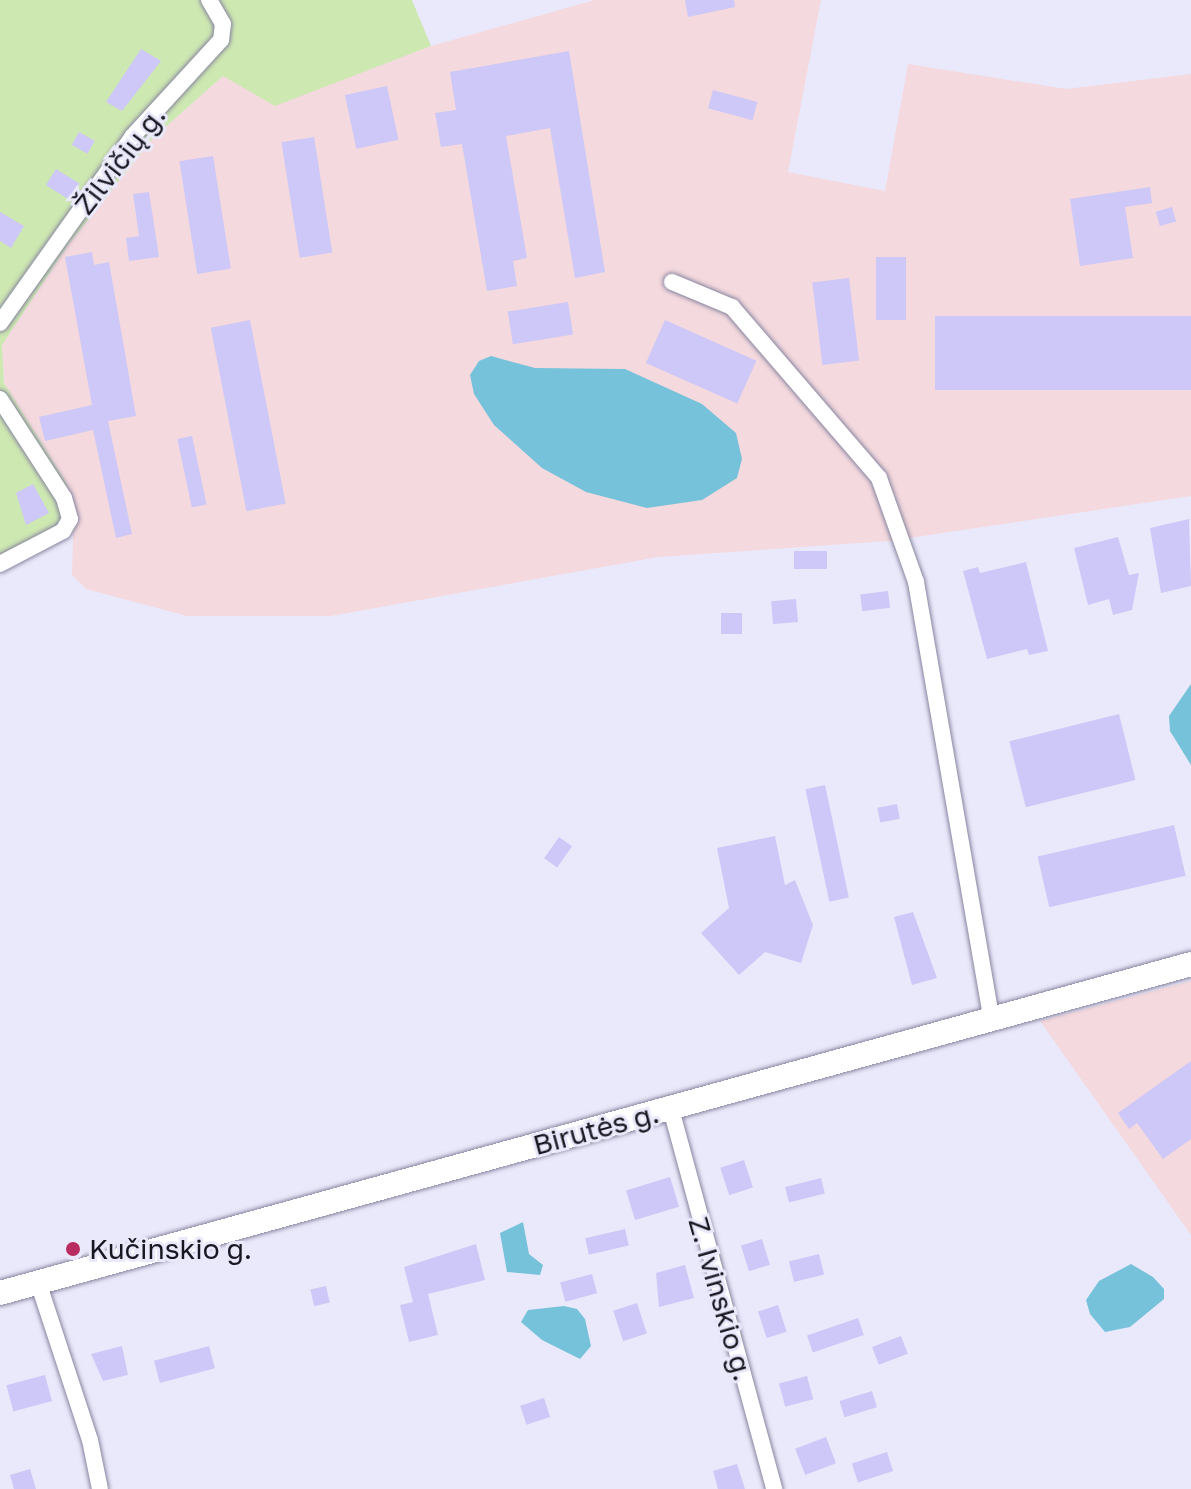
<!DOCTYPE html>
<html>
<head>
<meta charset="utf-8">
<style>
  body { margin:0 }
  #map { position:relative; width:1191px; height:1489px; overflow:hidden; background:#eae9fb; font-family:"Golos Text",sans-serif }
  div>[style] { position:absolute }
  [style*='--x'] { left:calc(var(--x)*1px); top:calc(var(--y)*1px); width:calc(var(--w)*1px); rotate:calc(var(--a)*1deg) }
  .industrial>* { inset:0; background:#f4d9de }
  .green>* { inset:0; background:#cee8b1 }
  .water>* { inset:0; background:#76c2da }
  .building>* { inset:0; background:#cdc8f7; transform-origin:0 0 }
  .roads { filter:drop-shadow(0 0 2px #8885a0) drop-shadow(0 0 2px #8885a0) }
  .street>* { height:16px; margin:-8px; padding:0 8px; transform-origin:8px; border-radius:8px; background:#fff }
  .secondary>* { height:24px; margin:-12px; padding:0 12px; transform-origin:12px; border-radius:12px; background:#fff }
  .dots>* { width:22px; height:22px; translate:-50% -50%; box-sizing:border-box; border:4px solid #eae9fb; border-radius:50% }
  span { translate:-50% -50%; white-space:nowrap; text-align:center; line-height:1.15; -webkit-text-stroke:6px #eae9fb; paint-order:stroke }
  .street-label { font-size:28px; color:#181721 }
  .poi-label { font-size:28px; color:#181721 }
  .left { translate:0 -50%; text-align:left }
</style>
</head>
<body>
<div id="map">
  <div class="industrial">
    <div style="clip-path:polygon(595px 0,821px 0,788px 172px,885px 191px,908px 64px,1066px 89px,1191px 74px,1191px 496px,889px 541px,658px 557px,331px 616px,187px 616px,86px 589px,72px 575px,74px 501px,4px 383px,2px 345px,68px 245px,153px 138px,224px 75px,275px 105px,431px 46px)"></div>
    <div style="clip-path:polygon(1191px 981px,1191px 1235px,1040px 1021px)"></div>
  </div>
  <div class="green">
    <div style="clip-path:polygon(0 0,412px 0,431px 46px,275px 106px,223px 76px,153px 138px,68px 245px,2px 345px,4px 383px,67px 484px,75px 530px,0 572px)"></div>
  </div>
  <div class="water">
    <div style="clip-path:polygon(491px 356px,535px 368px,625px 369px,702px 404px,736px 433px,742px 459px,737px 478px,702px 500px,647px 508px,586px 492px,542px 468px,494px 425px,474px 394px,470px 375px,479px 361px)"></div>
    <div style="clip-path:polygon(1191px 684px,1191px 765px,1170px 731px,1169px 716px)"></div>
    <div style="clip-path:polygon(523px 1222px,529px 1254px,543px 1265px,540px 1275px,507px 1272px,500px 1233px)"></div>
    <div style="clip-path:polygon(1131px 1264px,1153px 1277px,1164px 1289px,1164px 1299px,1130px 1327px,1105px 1332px,1090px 1314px,1086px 1300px,1099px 1281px)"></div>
    <div style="clip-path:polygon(564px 1306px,577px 1309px,585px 1319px,591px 1346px,580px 1359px,542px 1340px,521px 1322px,528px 1310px)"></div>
  </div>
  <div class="building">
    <div style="clip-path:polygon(685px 0,734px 0,735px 7px,688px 17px)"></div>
    <div style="clip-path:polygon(141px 49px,161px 61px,122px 111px,106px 102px)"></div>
    <div style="clip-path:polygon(569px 51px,605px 272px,575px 278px,550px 128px,506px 136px,527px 258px,513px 261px,517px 286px,487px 291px,462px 144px,441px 147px,435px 113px,456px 110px,450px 72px)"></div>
    <div style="left:387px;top:86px;width:55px;height:43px;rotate:78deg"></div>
    <div style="left:713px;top:90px;width:46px;height:19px;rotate:15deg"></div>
    <div style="left:79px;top:132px;width:18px;height:15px;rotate:29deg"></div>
    <div style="left:314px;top:137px;width:117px;height:33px;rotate:81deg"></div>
    <div style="left:213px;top:156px;width:114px;height:34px;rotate:81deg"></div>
    <div style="left:56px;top:169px;width:28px;height:19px;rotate:32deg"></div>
    <div style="clip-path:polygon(1150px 187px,1152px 203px,1125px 207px,1133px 258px,1080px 266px,1070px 199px)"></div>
    <div style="clip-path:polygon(149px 192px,159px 257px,129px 261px,126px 238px,139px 236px,133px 194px)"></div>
    <div style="left:1172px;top:207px;width:15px;height:17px;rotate:74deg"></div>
    <div style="clip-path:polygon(0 212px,24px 226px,11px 248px,0 241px)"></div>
    <div style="clip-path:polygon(92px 252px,94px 265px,109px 262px,136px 416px,108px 421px,132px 534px,116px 538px,93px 430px,45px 441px,39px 417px,92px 405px,65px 257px)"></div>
    <div style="left:876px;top:257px;width:30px;height:63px"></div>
    <div style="left:849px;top:278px;width:83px;height:37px;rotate:83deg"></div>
    <div style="left:568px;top:302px;width:33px;height:61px;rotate:81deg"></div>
    <div style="left:1191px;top:316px;width:74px;height:256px;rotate:90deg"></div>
    <div style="left:250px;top:320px;width:187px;height:40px;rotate:79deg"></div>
    <div style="left:665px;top:320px;width:100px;height:47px;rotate:24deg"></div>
    <div style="left:192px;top:436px;width:70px;height:15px;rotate:78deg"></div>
    <div style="clip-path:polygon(33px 484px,49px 513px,26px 525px,16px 493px)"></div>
    <div style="clip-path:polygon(1189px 519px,1191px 586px,1161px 593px,1150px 528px)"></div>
    <div style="clip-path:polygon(1118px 537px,1129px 575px,1139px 573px,1132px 610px,1113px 615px,1109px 599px,1088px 605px,1074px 548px)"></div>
    <div style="left:827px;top:551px;width:18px;height:33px;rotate:90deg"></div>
    <div style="clip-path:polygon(1026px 562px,1048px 651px,1029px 655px,1027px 649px,987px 659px,963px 571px,978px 567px,980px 573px)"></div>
    <div style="left:888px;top:591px;width:17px;height:28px;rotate:83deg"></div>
    <div style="left:796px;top:599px;width:23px;height:25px;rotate:85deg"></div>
    <div style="left:721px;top:613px;width:21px;height:21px"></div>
    <div style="left:1119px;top:714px;width:68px;height:113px;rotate:76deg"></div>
    <div style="left:825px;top:785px;width:115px;height:20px;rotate:78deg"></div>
    <div style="left:897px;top:804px;width:15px;height:20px;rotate:79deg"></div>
    <div style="left:1174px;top:825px;width:52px;height:140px;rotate:77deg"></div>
    <div style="clip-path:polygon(775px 836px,785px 885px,795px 880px,813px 925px,801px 963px,765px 952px,739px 975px,701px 933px,729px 908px,717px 848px)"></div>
    <div style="left:559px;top:837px;width:16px;height:26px;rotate:35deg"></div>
    <div style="clip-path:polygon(913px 912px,937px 978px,912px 985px,894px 917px)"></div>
    <div style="clip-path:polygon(1191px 1061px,1191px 1139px,1163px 1159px,1137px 1123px,1129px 1129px,1118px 1113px)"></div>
    <div style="left:744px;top:1160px;width:29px;height:25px;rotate:72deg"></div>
    <div style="left:670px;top:1177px;width:31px;height:46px;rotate:73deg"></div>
    <div style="left:821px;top:1178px;width:16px;height:37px;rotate:76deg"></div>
    <div style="left:625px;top:1229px;width:17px;height:41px;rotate:77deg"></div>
    <div style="left:762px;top:1239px;width:27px;height:22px;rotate:73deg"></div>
    <div style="clip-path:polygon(476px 1244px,485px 1280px,428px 1294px,438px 1335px,409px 1342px,400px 1305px,413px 1302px,404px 1267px)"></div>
    <div style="left:819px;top:1254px;width:21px;height:31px;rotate:76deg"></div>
    <div style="clip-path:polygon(685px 1265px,694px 1298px,659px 1307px,656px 1273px)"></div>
    <div style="left:592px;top:1274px;width:20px;height:33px;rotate:75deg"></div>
    <div style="left:326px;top:1286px;width:17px;height:16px;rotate:77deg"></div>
    <div style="left:637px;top:1303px;width:32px;height:25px;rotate:72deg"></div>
    <div style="left:778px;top:1305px;width:28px;height:21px;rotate:72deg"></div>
    <div style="left:858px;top:1318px;width:18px;height:54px;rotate:71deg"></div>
    <div style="left:901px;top:1336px;width:19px;height:31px;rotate:69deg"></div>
    <div style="clip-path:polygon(122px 1346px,128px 1375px,103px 1381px,91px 1354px)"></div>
    <div style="left:209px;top:1346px;width:23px;height:57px;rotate:75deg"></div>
    <div style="left:45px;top:1375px;width:27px;height:40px;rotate:75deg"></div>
    <div style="left:807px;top:1376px;width:24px;height:29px;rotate:75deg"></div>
    <div style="left:872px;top:1391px;width:17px;height:34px;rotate:73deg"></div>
    <div style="left:544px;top:1398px;width:20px;height:25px;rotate:72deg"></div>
    <div style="left:826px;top:1437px;width:28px;height:33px;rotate:69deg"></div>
    <div style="left:887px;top:1452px;width:20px;height:37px;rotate:72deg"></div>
    <div style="clip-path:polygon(737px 1464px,745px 1489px,718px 1489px,713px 1471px)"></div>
    <div style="clip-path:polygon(30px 1469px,36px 1489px,14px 1489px,10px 1475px)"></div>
  </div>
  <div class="roads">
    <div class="street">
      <div style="--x:672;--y:282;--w:65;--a:22.6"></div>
      <div style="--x:732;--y:307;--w:225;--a:49.3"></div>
      <div style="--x:879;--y:478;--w:110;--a:70.4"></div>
      <div style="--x:916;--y:582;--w:446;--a:80.2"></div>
      <div style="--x:0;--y:323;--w:228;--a:-54.6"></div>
      <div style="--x:132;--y:137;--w:132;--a:-47.5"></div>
      <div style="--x:221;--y:40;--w:16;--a:-83"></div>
      <div style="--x:223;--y:24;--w:28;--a:-120"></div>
      <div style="--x:0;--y:399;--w:118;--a:57.1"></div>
      <div style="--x:64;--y:498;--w:22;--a:74"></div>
      <div style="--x:70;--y:519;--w:14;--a:120"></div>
      <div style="--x:63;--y:531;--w:71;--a:152.4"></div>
      <div style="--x:671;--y:1109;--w:394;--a:74.8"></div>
      <div style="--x:38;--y:1282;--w:166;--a:71.8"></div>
      <div style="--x:90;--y:1440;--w:50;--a:78.5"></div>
    </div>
    <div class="secondary">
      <div style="--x:0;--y:1293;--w:1236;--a:-15.44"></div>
    </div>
  </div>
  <div class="dots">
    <div style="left:73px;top:1249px;background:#b92c5f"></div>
  </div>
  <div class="street-label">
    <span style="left:120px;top:160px;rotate:-52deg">Žilvičių g.</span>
    <span style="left:596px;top:1129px;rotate:-15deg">Birutės g.</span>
    <span style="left:721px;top:1299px;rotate:74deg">Z. Ivinskio g.</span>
  </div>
  <div class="poi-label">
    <span class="left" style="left:89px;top:1249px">Kučinskio g.</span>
  </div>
</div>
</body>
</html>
